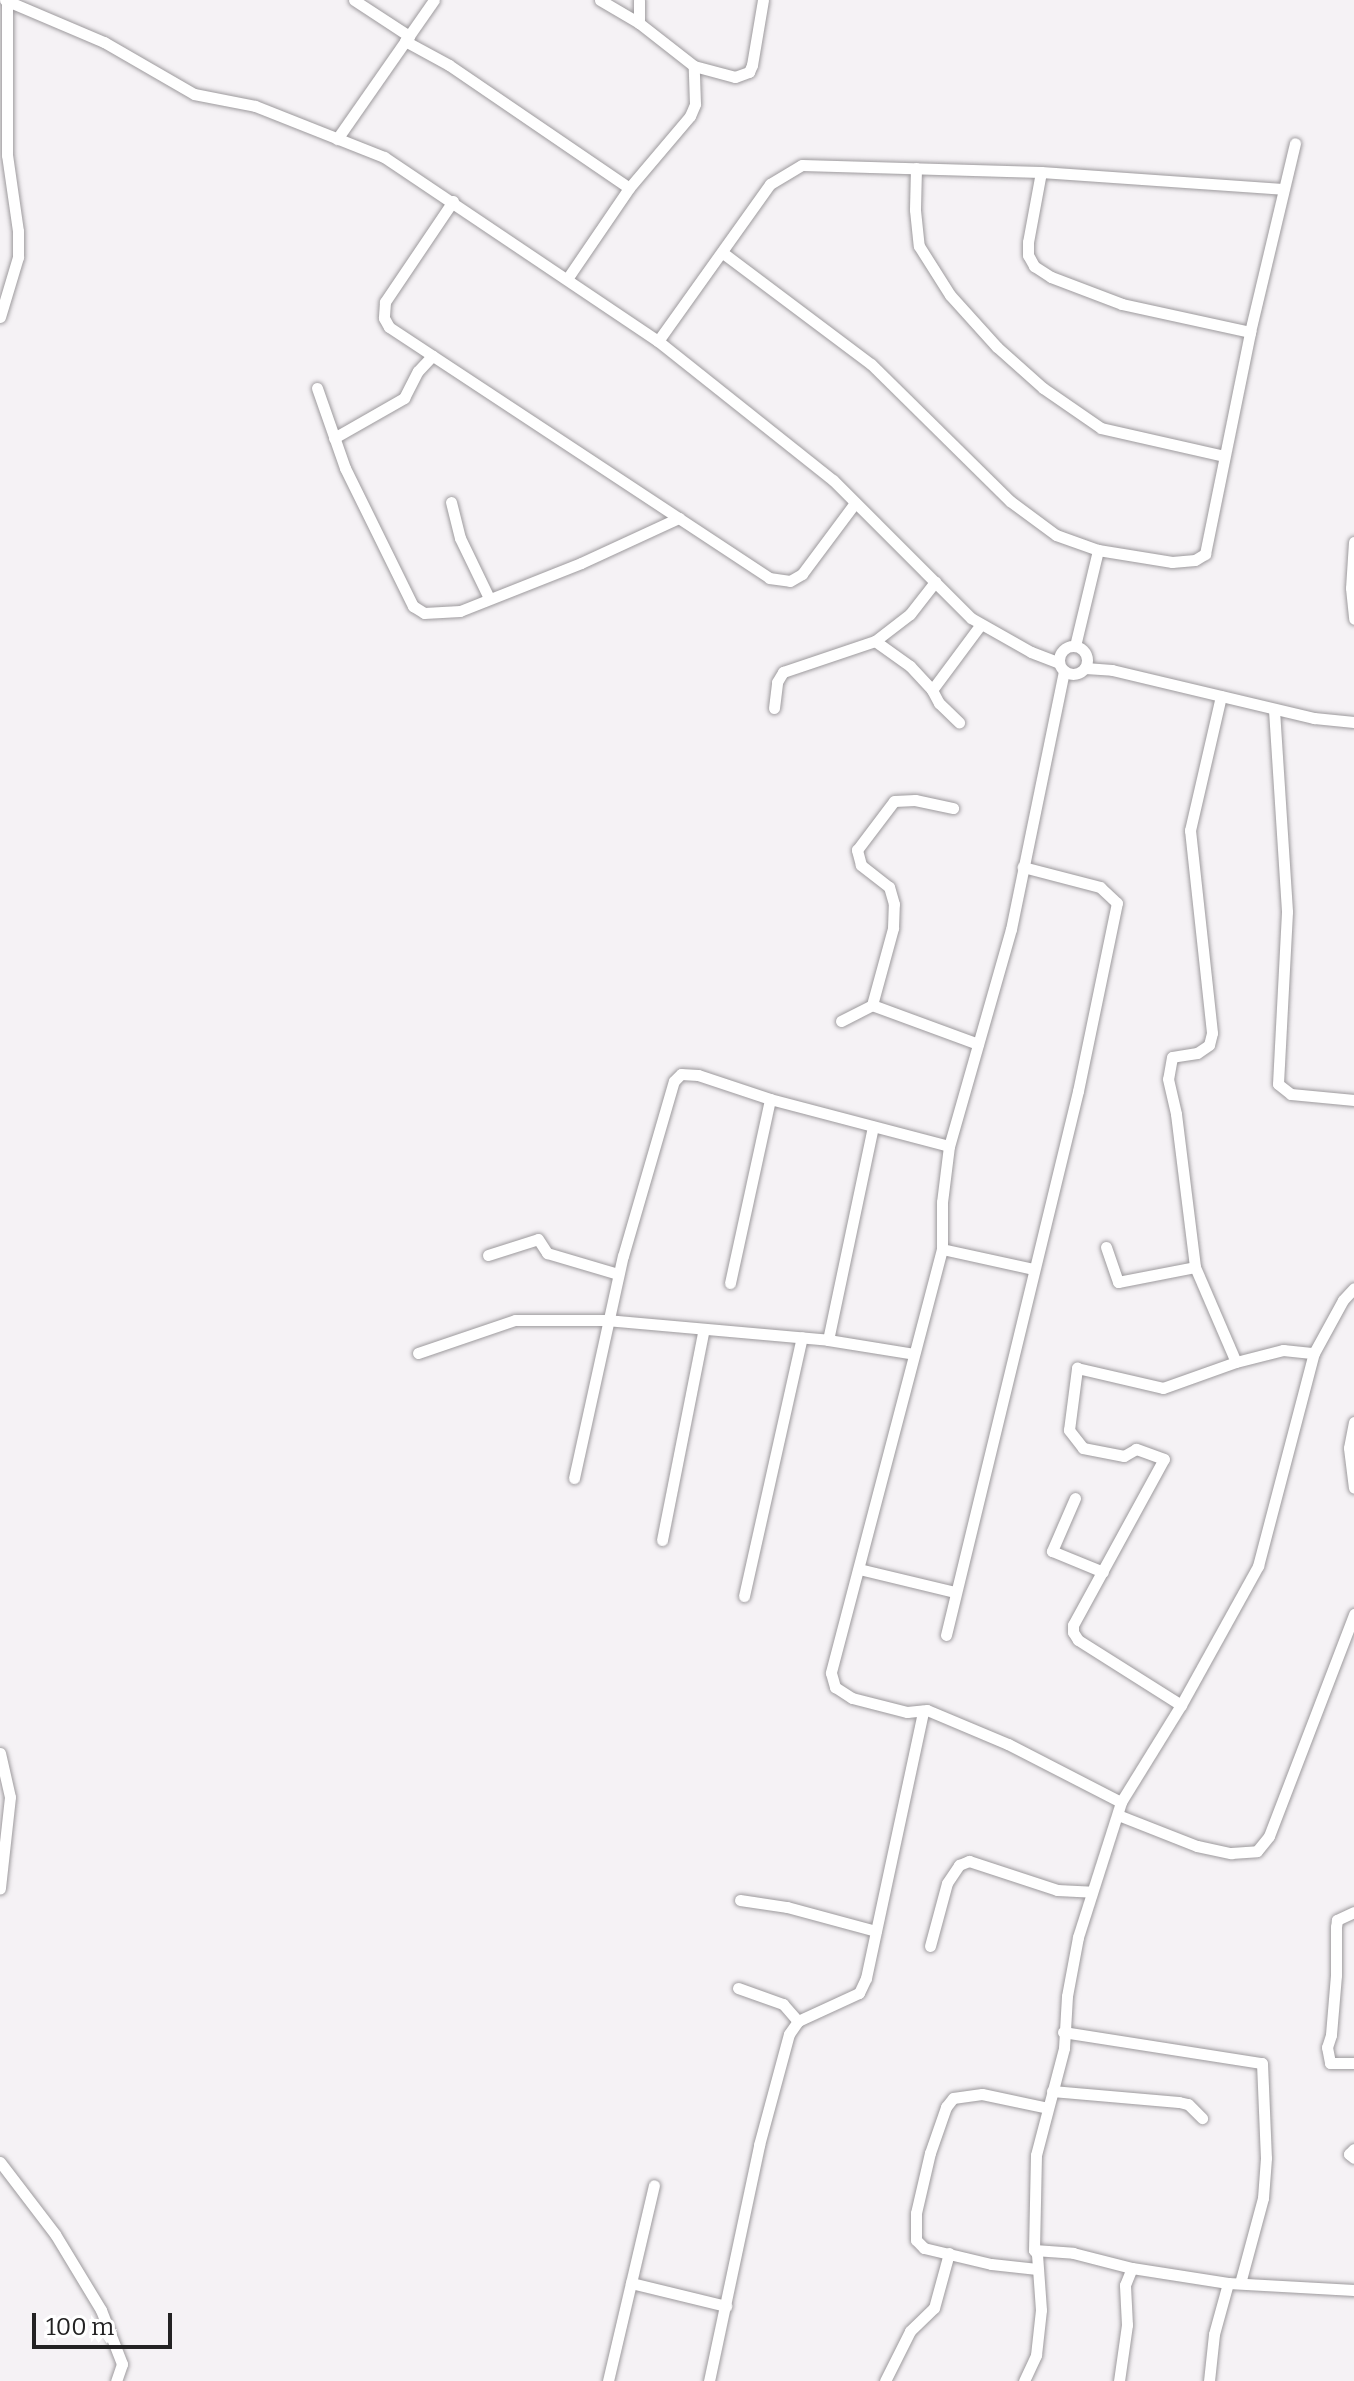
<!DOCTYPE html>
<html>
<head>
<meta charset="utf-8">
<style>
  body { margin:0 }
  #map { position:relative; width:1354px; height:2381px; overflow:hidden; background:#f5f2f5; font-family:Bitter,serif }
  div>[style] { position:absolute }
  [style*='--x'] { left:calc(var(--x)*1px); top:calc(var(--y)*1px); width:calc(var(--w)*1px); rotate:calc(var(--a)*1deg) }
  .roads { filter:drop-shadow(0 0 2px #9d9a9d) drop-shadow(0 0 2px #9d9a9d) }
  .minor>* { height:11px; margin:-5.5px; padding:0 5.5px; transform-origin:5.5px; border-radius:5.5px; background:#fff }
  .minor>.ring { margin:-5.5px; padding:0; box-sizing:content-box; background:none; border:11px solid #fff; border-radius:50% }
  span { translate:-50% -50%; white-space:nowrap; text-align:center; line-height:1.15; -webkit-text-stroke:6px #fff; paint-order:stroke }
  .scale { position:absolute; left:32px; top:2313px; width:140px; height:36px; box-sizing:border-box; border:4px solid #232223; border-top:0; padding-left:10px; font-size:24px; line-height:28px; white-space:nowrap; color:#232223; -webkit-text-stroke:6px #fff; paint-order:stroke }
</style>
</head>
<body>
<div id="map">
  <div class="roads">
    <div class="minor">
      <div style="--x:5;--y:0;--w:108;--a:23"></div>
      <div style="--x:104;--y:42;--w:104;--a:30"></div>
      <div style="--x:194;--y:94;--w:62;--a:11.1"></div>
      <div style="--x:255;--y:106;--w:139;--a:21.6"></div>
      <div style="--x:384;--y:157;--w:330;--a:33.9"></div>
      <div style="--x:658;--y:341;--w:223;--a:38.5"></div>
      <div style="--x:833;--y:480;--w:195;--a:45"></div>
      <div style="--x:971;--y:618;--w:69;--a:29.5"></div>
      <div style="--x:1031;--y:652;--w:30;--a:21"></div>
      <div style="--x:354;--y:0;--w:66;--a:33.2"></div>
      <div style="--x:600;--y:0;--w:45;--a:30.5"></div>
      <div style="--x:639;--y:23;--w:70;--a:38"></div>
      <div style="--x:694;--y:66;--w:42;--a:15"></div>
      <div style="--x:735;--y:77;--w:15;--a:-20"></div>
      <div style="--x:749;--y:72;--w:8;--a:-67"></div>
      <div style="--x:752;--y:65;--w:66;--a:-80.4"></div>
      <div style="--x:639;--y:23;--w:23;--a:-90"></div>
      <div style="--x:405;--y:41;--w:50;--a:28.6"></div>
      <div style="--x:449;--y:65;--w:218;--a:34.3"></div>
      <div style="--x:337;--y:139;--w:169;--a:-55.1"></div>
      <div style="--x:916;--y:168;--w:42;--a:91.4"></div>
      <div style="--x:915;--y:210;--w:36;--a:84"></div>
      <div style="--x:919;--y:246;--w:58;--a:57.7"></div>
      <div style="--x:950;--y:295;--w:70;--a:47.9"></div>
      <div style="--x:997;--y:347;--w:62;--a:41.7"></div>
      <div style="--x:1043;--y:388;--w:70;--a:34.6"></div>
      <div style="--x:1101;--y:428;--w:126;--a:12.8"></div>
      <div style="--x:1041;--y:172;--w:71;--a:100.5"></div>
      <div style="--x:1028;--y:242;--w:13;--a:90"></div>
      <div style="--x:1028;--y:255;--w:13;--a:61"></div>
      <div style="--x:1034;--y:266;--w:20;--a:33"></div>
      <div style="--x:1051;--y:277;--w:76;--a:20.8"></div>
      <div style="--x:1122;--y:304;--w:131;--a:12.3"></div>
      <div style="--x:453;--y:201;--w:122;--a:124"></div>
      <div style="--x:385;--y:302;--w:16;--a:94"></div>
      <div style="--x:384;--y:318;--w:10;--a:61"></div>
      <div style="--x:389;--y:327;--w:455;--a:33.4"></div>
      <div style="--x:769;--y:578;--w:21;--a:8"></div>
      <div style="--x:790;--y:581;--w:14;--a:-30"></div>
      <div style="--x:802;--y:574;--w:89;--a:-53.3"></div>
      <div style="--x:723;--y:253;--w:185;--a:36.9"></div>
      <div style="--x:871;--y:364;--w:195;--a:44.6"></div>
      <div style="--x:1010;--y:501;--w:57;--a:36.5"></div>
      <div style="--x:1056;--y:535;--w:45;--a:19.7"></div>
      <div style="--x:1098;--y:550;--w:75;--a:9.2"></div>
      <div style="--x:1172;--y:562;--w:23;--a:-5"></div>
      <div style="--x:1195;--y:560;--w:12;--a:-31"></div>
      <div style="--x:1205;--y:554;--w:227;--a:-78.5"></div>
      <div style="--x:1250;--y:332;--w:194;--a:-76.6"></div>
      <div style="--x:567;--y:279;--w:110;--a:-55.7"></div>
      <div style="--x:629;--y:188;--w:94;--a:-49.7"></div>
      <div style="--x:690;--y:116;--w:13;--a:-67"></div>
      <div style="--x:695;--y:104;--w:38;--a:-92"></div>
      <div style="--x:0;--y:317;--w:63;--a:-73.3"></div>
      <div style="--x:18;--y:257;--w:26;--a:-90"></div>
      <div style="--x:18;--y:231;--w:77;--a:-98.2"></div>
      <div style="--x:7;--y:155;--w:153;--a:-90"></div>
      <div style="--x:658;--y:341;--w:193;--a:-54.5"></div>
      <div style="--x:770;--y:184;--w:37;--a:-31"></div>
      <div style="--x:802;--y:165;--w:239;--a:1.7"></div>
      <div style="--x:1041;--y:172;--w:242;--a:4"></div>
      <div style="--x:317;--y:388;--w:85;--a:70.7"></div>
      <div style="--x:345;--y:468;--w:154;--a:63.8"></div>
      <div style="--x:413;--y:606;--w:13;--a:32"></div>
      <div style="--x:424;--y:613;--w:36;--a:-3"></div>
      <div style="--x:460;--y:611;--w:130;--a:-21.6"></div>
      <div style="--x:581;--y:563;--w:108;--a:-24.7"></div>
      <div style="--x:334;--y:438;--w:81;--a:-29.7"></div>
      <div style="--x:404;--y:398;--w:30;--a:-63"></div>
      <div style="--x:418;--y:371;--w:21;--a:-47"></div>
      <div style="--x:451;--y:502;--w:37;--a:76"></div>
      <div style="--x:460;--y:538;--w:67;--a:64.2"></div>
      <div style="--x:1354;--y:542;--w:46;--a:93.7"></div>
      <div style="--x:1351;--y:588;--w:31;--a:84"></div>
      <div style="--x:875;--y:641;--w:43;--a:35.5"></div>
      <div style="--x:910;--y:666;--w:33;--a:47"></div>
      <div style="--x:932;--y:690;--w:15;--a:62"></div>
      <div style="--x:939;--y:703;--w:28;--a:44"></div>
      <div style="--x:1075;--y:646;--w:99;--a:-76.5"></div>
      <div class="ring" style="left:1059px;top:646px;width:17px;height:17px"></div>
      <div style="--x:1085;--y:668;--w:27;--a:4"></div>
      <div style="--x:1112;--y:670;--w:208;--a:13.4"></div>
      <div style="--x:1314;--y:718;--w:40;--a:5.7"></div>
      <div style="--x:1064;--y:671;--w:263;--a:101.6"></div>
      <div style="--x:1011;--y:929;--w:226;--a:105.9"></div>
      <div style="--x:949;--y:1146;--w:56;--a:97.1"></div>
      <div style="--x:942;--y:1202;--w:47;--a:90"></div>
      <div style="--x:942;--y:1249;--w:438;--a:104.7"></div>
      <div style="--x:831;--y:1673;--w:15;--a:74"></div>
      <div style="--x:835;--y:1687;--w:20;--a:33"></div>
      <div style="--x:852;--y:1698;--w:57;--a:14.3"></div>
      <div style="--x:907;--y:1712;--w:20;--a:-6"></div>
      <div style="--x:927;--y:1710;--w:88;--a:22.8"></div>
      <div style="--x:1008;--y:1744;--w:127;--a:27.2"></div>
      <div style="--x:932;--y:690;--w:82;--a:-53.4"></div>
      <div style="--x:1221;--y:696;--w:138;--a:103"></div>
      <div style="--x:1190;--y:830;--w:204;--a:83.8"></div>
      <div style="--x:1212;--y:1033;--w:12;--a:104"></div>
      <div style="--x:1209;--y:1045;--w:14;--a:146"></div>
      <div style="--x:1197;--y:1053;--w:25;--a:171"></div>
      <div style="--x:1172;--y:1057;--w:22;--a:100"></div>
      <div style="--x:1168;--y:1079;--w:36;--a:77"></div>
      <div style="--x:1176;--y:1114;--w:154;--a:82.9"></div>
      <div style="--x:1195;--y:1267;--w:103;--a:66.7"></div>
      <div style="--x:774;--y:708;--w:26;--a:-83"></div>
      <div style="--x:777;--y:682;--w:12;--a:-59"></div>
      <div style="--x:783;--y:672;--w:97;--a:-18.6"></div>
      <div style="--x:875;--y:641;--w:44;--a:-37.6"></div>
      <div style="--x:910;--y:614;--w:41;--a:-52"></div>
      <div style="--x:1274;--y:710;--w:202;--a:86.3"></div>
      <div style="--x:1287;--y:912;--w:172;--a:93"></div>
      <div style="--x:1278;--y:1084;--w:16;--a:38"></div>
      <div style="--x:1291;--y:1094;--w:63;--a:5.4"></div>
      <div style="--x:872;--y:1005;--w:80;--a:-74.7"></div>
      <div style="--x:893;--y:928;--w:24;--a:-88"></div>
      <div style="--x:894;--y:904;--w:18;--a:-106"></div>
      <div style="--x:889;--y:887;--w:36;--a:-142"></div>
      <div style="--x:861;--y:865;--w:16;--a:-105"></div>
      <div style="--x:857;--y:850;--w:61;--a:-52.9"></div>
      <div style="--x:894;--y:801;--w:21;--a:-3"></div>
      <div style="--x:915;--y:800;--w:39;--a:12"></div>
      <div style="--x:841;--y:1021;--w:35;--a:-27"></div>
      <div style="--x:872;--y:1005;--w:113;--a:20.2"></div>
      <div style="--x:1106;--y:1247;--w:37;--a:71"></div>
      <div style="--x:1118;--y:1282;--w:78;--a:-11"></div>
      <div style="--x:942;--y:1249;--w:93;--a:12.4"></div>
      <div style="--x:488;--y:1255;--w:52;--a:-17.7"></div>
      <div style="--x:538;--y:1239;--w:17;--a:57"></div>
      <div style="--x:547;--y:1253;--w:74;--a:16.5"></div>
      <div style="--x:730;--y:1283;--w:188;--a:-77.7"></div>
      <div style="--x:828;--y:1340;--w:218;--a:-78.1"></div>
      <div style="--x:418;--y:1353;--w:102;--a:-18.8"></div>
      <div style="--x:515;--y:1320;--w:91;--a:0"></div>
      <div style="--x:606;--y:1320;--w:223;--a:5.1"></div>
      <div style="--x:828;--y:1340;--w:87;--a:9.2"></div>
      <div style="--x:1354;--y:1422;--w:26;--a:101"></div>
      <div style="--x:1349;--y:1448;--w:40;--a:82.9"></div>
      <div style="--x:574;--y:1478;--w:227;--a:-77.6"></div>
      <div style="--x:623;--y:1256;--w:182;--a:-73.8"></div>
      <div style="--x:674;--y:1081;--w:10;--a:-45"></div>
      <div style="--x:681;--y:1074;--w:17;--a:3"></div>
      <div style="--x:698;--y:1075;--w:76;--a:18.4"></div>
      <div style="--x:770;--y:1099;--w:185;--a:14.7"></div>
      <div style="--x:1075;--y:1498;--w:58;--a:113.5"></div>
      <div style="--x:1052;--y:1551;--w:55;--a:22.4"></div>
      <div style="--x:662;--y:1540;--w:212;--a:-78.8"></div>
      <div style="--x:859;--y:1569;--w:99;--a:13.5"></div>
      <div style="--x:744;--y:1596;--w:265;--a:-77.4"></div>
      <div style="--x:946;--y:1635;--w:560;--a:-76.36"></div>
      <div style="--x:1078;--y:1091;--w:192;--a:-78.3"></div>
      <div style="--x:1117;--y:903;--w:23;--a:-137"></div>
      <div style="--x:1100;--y:887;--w:80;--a:-165.4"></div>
      <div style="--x:1181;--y:1705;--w:122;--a:-147.7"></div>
      <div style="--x:1078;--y:1640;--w:9;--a:-122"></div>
      <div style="--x:1073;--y:1632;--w:7;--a:-90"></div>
      <div style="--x:1073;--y:1625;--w:189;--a:-61.3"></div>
      <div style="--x:1164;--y:1459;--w:30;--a:-160"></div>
      <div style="--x:1136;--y:1449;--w:14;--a:150"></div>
      <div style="--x:1124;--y:1456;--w:42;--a:-169"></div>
      <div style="--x:1083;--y:1448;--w:23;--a:-128"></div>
      <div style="--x:1069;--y:1430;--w:63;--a:-82.6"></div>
      <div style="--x:1077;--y:1368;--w:88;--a:13.1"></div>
      <div style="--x:1163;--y:1388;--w:77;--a:-19.6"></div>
      <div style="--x:1236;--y:1362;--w:49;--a:-14.3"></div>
      <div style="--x:1283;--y:1350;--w:31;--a:6"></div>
      <div style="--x:0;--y:1753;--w:45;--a:77.2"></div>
      <div style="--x:10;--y:1797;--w:92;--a:96.3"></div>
      <div style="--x:1118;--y:1815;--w:85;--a:21.4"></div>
      <div style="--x:1197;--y:1846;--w:35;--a:12"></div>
      <div style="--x:1231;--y:1853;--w:26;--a:-4"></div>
      <div style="--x:1257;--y:1851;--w:19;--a:-51"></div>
      <div style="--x:1269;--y:1836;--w:238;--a:-69"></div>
      <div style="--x:740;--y:1900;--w:48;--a:8.5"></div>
      <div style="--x:787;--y:1907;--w:92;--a:15.1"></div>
      <div style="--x:1354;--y:1912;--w:19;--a:155"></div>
      <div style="--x:1337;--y:1920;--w:7;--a:98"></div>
      <div style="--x:1336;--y:1927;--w:48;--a:90"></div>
      <div style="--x:1336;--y:1975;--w:60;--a:94.8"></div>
      <div style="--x:1331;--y:2035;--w:13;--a:108"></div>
      <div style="--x:1327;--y:2047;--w:16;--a:79"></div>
      <div style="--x:1330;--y:2063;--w:24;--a:0"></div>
      <div style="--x:930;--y:1946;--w:65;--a:-74.9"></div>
      <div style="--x:947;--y:1883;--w:22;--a:-56"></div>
      <div style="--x:959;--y:1865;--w:11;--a:-22"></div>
      <div style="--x:969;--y:1861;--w:93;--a:18.2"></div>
      <div style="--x:1057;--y:1890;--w:35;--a:3"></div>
      <div style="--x:738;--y:1988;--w:48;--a:19.6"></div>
      <div style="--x:783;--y:2004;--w:23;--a:49"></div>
      <div style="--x:1063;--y:2032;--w:201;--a:8.9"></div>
      <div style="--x:1262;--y:2063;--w:95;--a:87.6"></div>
      <div style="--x:1266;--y:2158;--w:40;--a:94.3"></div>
      <div style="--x:1263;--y:2198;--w:88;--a:105.1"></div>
      <div style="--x:1052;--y:2091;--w:127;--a:5"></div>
      <div style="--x:1179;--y:2102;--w:9;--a:13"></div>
      <div style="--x:1188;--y:2104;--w:20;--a:45"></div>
      <div style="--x:1354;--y:2149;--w:7;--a:135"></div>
      <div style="--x:1349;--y:2154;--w:6;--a:39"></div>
      <div style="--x:0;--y:2162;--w:91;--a:52.6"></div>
      <div style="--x:55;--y:2234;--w:89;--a:58.8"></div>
      <div style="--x:101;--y:2310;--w:58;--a:68.7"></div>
      <div style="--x:122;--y:2364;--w:18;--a:109"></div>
      <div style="--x:1034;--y:2250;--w:39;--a:4"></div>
      <div style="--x:1073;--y:2253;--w:61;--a:14.3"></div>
      <div style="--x:1132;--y:2268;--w:97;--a:8.9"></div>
      <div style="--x:1228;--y:2283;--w:126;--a:3.2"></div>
      <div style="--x:1037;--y:2269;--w:46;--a:-173.8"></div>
      <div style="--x:991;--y:2264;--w:69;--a:-166.6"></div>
      <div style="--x:924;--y:2248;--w:11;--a:-135"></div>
      <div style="--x:916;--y:2240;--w:27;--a:-90"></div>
      <div style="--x:916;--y:2213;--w:62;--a:-76.9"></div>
      <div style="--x:930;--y:2153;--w:49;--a:-70.8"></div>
      <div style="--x:946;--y:2107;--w:11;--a:-52"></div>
      <div style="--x:953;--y:2098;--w:29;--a:-8"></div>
      <div style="--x:982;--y:2094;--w:67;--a:12"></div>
      <div style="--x:631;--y:2283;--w:98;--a:13.6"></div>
      <div style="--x:608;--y:2381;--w:201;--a:-76.8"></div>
      <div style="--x:709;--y:2381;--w:241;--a:-78"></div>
      <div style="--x:759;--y:2145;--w:115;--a:-74.9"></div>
      <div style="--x:789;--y:2034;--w:16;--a:-55"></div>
      <div style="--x:798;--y:2021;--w:67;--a:-24.7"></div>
      <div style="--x:859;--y:1993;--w:17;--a:-65"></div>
      <div style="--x:866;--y:1978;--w:273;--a:-77.9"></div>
      <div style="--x:885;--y:2381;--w:56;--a:-63.4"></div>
      <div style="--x:910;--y:2331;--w:33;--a:-44"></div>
      <div style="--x:934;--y:2308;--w:57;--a:-74.7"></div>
      <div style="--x:1024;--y:2381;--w:29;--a:-65"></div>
      <div style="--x:1036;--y:2355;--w:45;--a:-83.7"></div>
      <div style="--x:1041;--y:2310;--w:56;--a:-94.1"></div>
      <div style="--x:1037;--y:2254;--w:5;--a:-127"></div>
      <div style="--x:1034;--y:2250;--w:95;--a:-88.8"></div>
      <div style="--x:1036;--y:2155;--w:111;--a:-75.3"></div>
      <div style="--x:1064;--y:2048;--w:52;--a:-86.7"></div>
      <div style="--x:1067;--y:1996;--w:60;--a:-79.4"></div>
      <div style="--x:1078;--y:1937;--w:142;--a:-72.3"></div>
      <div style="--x:1121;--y:1802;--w:114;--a:-58.3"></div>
      <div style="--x:1181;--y:1705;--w:159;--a:-61"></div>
      <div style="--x:1258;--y:1566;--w:220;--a:-75.3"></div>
      <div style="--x:1314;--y:1353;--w:60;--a:-61.3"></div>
      <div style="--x:1343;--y:1300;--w:16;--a:-47"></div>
      <div style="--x:1119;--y:2381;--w:57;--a:-81.9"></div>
      <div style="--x:1127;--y:2325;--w:40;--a:-92.9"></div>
      <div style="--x:1125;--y:2285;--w:18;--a:-68"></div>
      <div style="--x:1209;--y:2381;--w:47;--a:-83.9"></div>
      <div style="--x:1214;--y:2334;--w:53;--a:-74.6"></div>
    </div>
  </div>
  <div class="scale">100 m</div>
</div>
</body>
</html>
